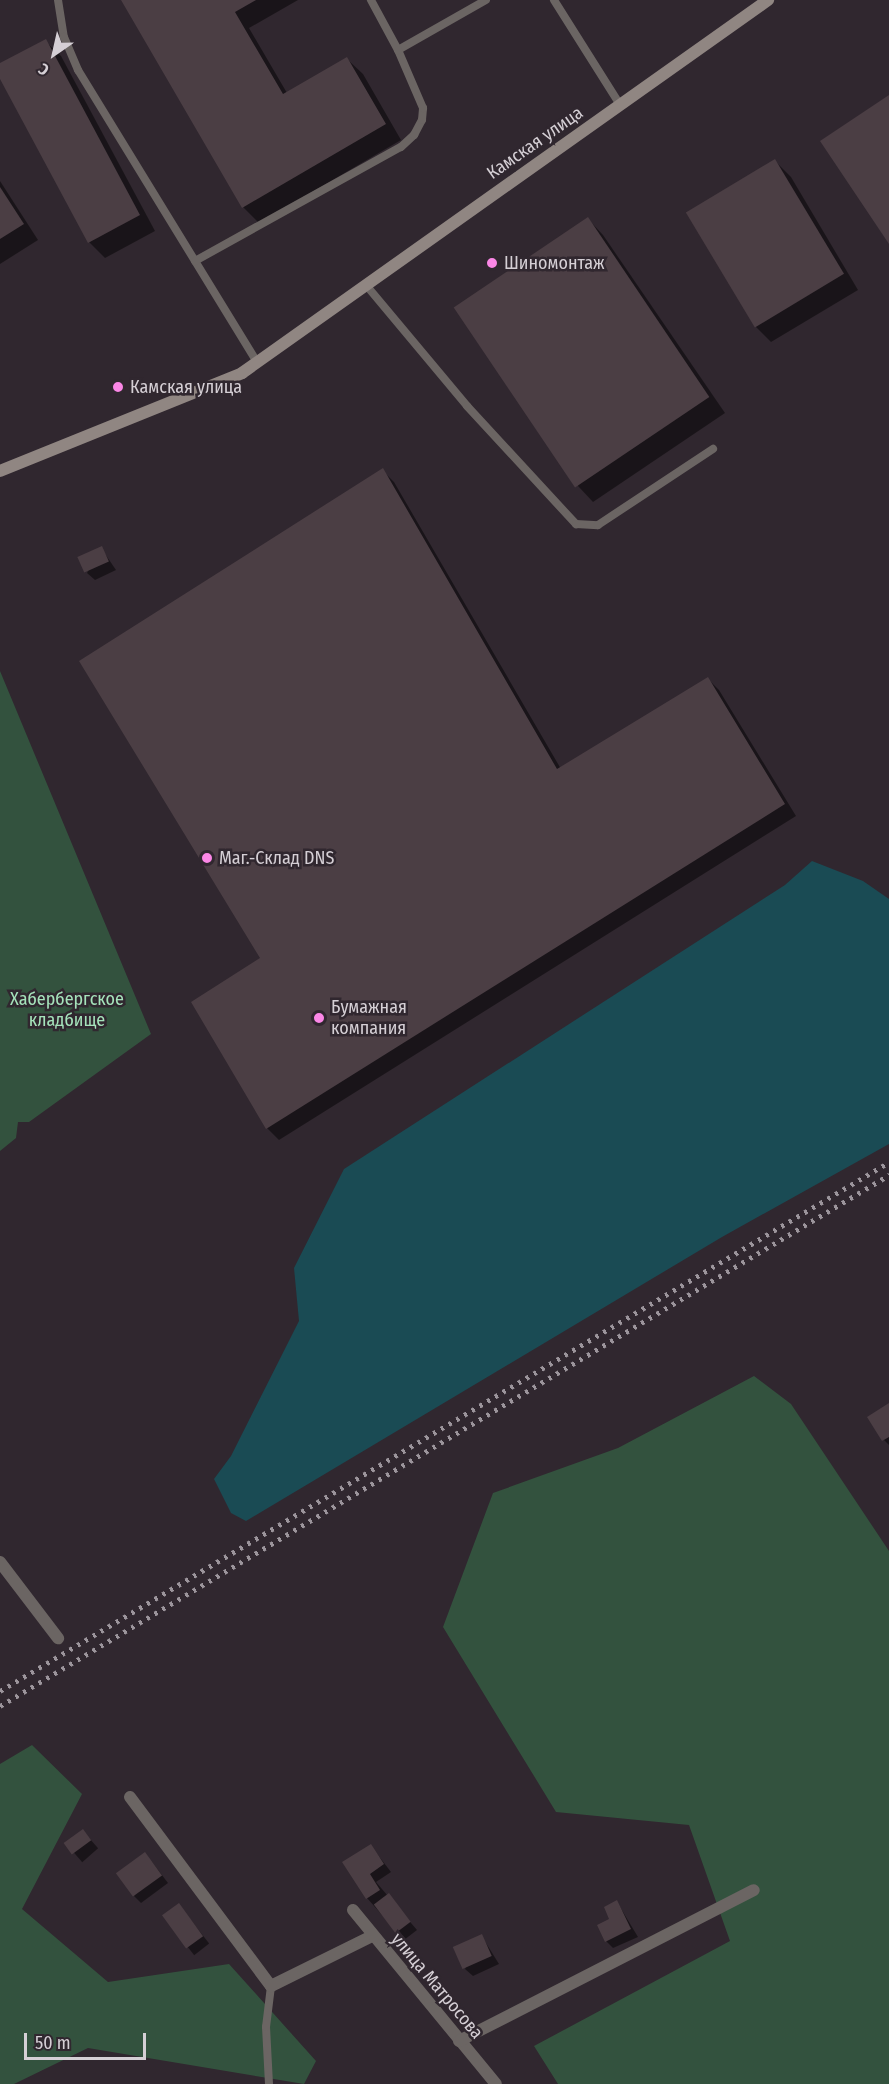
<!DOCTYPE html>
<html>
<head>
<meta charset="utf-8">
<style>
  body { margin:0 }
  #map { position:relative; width:889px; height:2084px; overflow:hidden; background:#30272f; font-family:"Fira Sans Condensed",sans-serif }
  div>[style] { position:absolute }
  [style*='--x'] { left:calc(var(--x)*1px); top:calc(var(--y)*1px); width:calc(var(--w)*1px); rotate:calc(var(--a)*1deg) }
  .green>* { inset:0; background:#33523e }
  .water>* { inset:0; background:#1a4b54 }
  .shadow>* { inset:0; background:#0007; transform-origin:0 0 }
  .building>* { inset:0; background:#4b3e44; transform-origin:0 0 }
  .service>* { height:8px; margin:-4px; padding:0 4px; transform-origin:4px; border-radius:4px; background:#6b6563 }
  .minor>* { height:12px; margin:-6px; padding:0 6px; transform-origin:6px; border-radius:6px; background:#6b6563 }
  .secondary>* { height:12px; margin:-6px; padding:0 6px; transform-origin:6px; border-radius:6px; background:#908682 }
  .rail>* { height:4.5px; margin-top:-2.25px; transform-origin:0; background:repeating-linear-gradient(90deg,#9c959c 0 3px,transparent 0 9px) }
  .dots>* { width:16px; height:16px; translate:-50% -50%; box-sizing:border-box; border:3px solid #30272f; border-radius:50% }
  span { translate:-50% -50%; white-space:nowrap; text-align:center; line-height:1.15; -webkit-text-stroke:5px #30272f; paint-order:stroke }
  .street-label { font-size:18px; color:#d5cfd5 }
  .poi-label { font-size:18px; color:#d5cfd5 }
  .left { translate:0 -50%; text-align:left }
  .park-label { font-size:18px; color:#a5e3bb }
  .north { position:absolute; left:24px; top:24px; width:60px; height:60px; -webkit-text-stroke:4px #30272f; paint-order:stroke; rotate:214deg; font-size:16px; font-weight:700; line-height:24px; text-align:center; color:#d5cfd5 }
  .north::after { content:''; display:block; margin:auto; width:21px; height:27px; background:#d5cfd5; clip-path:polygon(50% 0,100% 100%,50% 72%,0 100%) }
  .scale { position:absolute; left:24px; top:2033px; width:122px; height:27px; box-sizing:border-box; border:3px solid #d5cfd5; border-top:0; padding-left:8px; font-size:18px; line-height:21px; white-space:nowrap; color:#d5cfd5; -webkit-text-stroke:4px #30272f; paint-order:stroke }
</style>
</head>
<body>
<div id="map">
  <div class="green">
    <div style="clip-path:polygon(0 671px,151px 1034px,29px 1122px,18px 1122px,16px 1138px,0 1151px)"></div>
    <div style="clip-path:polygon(754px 1376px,791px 1404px,889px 1551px,889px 2084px,558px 2084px,534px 2046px,730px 1941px,689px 1825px,556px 1812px,443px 1627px,493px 1493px,618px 1448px)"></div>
    <div style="clip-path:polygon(32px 1745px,82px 1794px,22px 1909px,108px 1982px,229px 1964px,316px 2061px,304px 2084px,88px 2048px,14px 2084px,0 2084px,0 1764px)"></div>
  </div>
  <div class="water">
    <div style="clip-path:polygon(812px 861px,863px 881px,889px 899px,889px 1144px,722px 1237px,246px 1521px,231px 1513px,214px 1479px,231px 1456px,299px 1321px,294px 1268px,344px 1169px,785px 885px)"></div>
  </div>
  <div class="shadow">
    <div style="clip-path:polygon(123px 0,298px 0,249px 28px,287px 93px,347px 59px,363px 74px,401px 140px,259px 223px,243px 207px)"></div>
    <div style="clip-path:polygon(45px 41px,61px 56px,155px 231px,105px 258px,89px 242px,0 76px,0 65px)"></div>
    <div style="clip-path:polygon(775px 161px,791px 177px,858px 290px,771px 342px,756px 327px,688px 213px)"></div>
    <div style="clip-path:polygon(0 181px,38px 240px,0 264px)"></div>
    <div style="clip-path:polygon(588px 219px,603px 235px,725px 413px,593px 502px,578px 486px)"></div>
    <div style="clip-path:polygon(382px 470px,394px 482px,561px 769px,708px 679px,719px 690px,796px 816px,279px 1140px,267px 1128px,193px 1002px,262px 958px)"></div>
    <div style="clip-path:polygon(101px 548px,116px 570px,95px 580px,87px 573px)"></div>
    <div style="clip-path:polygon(889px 1405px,889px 1445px,884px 1440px)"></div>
    <div style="left:83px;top:1831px;width:23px;height:21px;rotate:49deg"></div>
    <div style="clip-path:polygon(371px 1846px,391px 1872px,376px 1882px,417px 1930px,404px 1940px,367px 1898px,344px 1863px)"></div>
    <div style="clip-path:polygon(152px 1862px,168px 1883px,141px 1903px,134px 1896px)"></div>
    <div style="clip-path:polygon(617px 1902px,638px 1937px,613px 1948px,606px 1941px)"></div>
    <div style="left:179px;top:1905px;width:49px;height:19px;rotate:52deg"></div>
    <div style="clip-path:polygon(481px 1935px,499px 1964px,473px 1976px,465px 1969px)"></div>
  </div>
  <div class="building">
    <div style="clip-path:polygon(121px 0,256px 0,235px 12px,283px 94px,347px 57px,386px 124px,242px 208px)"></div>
    <div style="clip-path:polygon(46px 39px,140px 215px,88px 243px,0 79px,0 63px)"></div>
    <div style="clip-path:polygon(889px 95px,889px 244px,820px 141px)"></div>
    <div style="left:775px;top:159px;width:134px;height:104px;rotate:59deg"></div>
    <div style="clip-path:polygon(0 187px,24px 224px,0 239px)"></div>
    <div style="left:588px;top:217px;width:217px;height:162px;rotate:56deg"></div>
    <div style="clip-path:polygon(383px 468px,557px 769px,708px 677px,785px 804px,266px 1129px,191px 1002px,260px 958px,79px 661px)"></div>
    <div style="left:102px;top:546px;width:17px;height:27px;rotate:66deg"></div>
    <div style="clip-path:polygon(889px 1403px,889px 1437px,882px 1441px,867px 1417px)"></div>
    <div style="left:83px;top:1829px;width:14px;height:24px;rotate:54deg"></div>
    <div style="clip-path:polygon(371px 1844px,384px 1864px,370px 1874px,380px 1890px,366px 1899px,342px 1862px)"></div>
    <div style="left:145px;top:1852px;width:29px;height:36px;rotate:54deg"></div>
    <div style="left:389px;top:1893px;width:36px;height:19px;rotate:53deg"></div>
    <div style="clip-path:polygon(617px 1900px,631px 1929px,605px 1942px,597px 1925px,609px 1919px,604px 1907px)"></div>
    <div style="left:179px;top:1903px;width:41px;height:21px;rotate:54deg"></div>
    <div style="left:482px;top:1934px;width:24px;height:32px;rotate:66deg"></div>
  </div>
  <div class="service">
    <div style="--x:58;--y:0;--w:37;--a:81"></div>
    <div style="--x:64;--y:37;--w:36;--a:67"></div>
    <div style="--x:78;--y:70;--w:342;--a:58.5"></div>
    <div style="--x:554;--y:0;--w:124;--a:57.8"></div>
    <div style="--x:398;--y:50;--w:101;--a:-29.6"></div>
    <div style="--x:195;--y:261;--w:235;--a:-29"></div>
    <div style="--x:401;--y:147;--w:18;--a:-43"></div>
    <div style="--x:414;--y:135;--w:17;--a:-62"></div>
    <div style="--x:422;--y:120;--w:12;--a:-85"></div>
    <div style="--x:423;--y:108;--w:63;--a:-113.3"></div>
    <div style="--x:398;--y:50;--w:57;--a:-118.4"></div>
    <div style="--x:366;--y:285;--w:158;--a:50.1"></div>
    <div style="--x:467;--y:406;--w:161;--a:47.3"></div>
    <div style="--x:576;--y:524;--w:22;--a:3"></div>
    <div style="--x:598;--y:525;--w:138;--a:-33.5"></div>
    <div style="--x:269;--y:2084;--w:57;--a:-93"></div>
    <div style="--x:266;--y:2027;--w:41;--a:-83"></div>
  </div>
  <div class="minor">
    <div style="--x:0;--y:1562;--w:96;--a:52.7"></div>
    <div style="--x:130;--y:1797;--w:236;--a:53.3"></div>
    <div style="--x:271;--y:1986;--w:113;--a:-26.3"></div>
    <div style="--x:353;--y:1910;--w:225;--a:50.6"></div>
    <div style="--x:459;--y:2041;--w:331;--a:-27.1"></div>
  </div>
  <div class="secondary">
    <div style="--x:0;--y:471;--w:261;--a:-22"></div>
    <div style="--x:242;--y:373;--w:645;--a:-35.34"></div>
  </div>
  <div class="rail">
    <div style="--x:0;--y:1691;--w:1034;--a:-30.75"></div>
    <div style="--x:0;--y:1706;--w:1036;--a:-30.85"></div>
  </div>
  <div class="dots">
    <div style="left:492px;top:263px;background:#fb87e6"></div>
    <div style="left:118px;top:387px;background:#fb87e6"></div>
    <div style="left:207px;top:858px;background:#fb87e6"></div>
    <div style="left:319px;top:1018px;background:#fb87e6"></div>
  </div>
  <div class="street-label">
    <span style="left:535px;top:143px;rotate:-35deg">Камская улица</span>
    <span style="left:437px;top:1986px;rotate:50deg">улица Матросова</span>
  </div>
  <div class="poi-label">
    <span class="left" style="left:504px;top:263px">Шиномонтаж</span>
    <span class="left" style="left:130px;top:387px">Камская улица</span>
    <span class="left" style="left:219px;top:858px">Маг.-Склад DNS</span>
    <span class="left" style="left:331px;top:1018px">Бумажная<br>компания</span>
  </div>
  <div class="park-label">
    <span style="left:67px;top:1010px">Хабербергское<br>кладбище</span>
  </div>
  <div class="north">С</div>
  <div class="scale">50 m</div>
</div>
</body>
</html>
